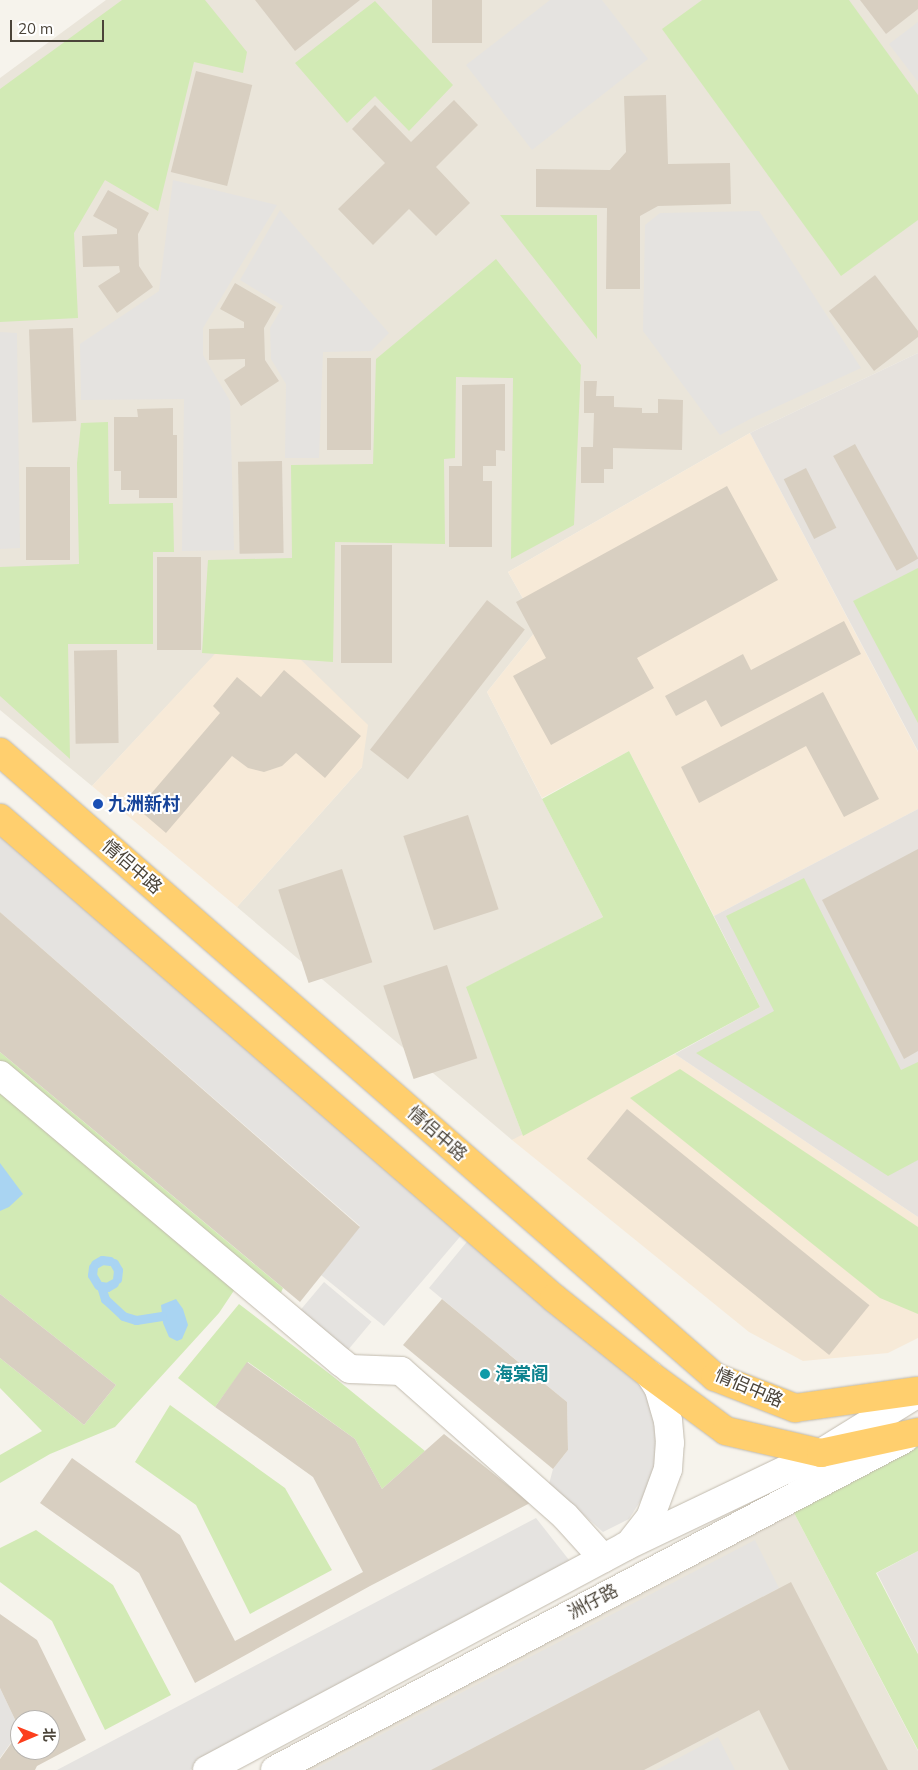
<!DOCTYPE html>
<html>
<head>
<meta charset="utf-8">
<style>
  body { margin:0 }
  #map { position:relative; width:918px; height:1770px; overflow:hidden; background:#f6f3ec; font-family:Mulish,"Noto Sans SC",sans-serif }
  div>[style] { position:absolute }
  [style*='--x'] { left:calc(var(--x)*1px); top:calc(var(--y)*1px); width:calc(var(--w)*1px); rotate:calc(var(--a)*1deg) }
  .residential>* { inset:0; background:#eae5da }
  .commercial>* { inset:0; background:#f7ead8 }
  .industrial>* { inset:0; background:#e6e2dd }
  .green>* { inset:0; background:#d2eab5 }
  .parking>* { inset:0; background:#e5e3e0; transform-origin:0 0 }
  .water>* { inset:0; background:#a9d4f2 }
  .stream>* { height:9px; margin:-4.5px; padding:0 4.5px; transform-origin:4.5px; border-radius:4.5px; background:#a9d4f2 }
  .building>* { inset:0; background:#d8cfc1; transform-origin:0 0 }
  .roads { filter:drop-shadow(0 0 1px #c2bbae) drop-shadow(0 0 1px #c2bbae) }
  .minor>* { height:28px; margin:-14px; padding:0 14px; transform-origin:14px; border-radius:14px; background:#fff }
  .highway>* { height:28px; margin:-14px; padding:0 14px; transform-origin:14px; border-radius:14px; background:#ffcf6e }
  .dots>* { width:14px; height:14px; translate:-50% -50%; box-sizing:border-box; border:2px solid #fff; border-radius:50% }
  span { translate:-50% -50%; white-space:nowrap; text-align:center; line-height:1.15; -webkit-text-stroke:4px #fff; paint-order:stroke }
  .transit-label { font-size:18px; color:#164399; font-weight:700 }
  .left { translate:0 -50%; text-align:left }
  .street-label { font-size:18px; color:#4b4439 }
  .culture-label { font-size:18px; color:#0d838f; font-weight:700 }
  .north { position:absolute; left:10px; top:1710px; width:50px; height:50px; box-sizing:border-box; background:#fff; border:1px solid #b7b4b0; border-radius:50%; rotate:89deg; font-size:14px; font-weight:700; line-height:20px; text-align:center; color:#4b4439 }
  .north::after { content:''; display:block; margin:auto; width:18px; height:22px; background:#fc3f1d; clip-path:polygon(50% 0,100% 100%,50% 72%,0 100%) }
  .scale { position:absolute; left:10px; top:20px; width:94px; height:22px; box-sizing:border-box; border:2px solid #4b4439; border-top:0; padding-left:6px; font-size:15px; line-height:18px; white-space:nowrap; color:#4b4439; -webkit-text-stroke:4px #fff; paint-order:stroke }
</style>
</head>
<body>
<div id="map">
  <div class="residential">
    <div style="clip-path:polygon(106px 0,918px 0,918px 353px,750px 433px,508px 572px,539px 627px,487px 692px,603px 917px,467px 987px,523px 1136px,512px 1140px,237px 907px,362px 767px,253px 614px,92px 786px,0 710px,0 78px)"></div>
    <div style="clip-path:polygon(792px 1509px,918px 1751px,918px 1770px,305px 1770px)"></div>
  </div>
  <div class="commercial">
    <div style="clip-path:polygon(750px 433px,918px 752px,918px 809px,714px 916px,629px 751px,542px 798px,487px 692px,539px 627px,508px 572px)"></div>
    <div style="clip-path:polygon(253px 613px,368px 725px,362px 767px,237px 907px,92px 786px)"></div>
    <div style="clip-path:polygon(675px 1054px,918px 1217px,918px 1338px,888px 1353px,803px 1361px,749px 1332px,512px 1140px)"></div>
  </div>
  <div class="industrial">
    <div style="clip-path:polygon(918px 353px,918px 751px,750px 433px)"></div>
    <div style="clip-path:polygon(918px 809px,918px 1217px,675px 1054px,760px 1007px,714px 916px)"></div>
    <div style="clip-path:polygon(918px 1551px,918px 1653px,877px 1573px)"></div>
  </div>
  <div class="green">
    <div style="clip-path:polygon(122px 0,205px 0,247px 52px,243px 73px,194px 62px,158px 211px,105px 180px,74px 233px,78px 318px,0 322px,0 89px)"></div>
    <div style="clip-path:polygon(702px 0,849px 0,918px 95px,918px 220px,841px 276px,662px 29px)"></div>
    <div style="clip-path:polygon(375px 1px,453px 85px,409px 131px,375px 96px,347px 123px,295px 63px)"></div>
    <div style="clip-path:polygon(500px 215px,597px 215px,597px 339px)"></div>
    <div style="clip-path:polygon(496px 259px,581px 365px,574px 525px,511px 559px,513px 378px,456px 377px,455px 458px,444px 459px,445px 544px,335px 542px,333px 662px,202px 653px,208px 560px,292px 558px,291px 465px,373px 464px,376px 359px)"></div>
    <div style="clip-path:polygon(108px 422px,109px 504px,173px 503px,174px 552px,153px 552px,153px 644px,68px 644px,70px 759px,0 696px,0 567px,79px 564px,77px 463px,81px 423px)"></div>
    <div style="clip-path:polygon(918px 568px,918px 723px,853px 601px)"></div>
    <div style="clip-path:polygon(629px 751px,760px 1007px,523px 1136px,466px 987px,603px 917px,542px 799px)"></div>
    <div style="clip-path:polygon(804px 878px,901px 1070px,918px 1062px,918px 1160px,888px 1176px,696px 1053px,774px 1011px,726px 916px)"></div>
    <div style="clip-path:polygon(0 1052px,283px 1288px,275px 1306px,235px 1289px,219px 1313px,115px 1427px,50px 1454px,0 1483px,0 1455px,42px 1431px,0 1388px,0 1358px,84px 1425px,116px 1385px,0 1294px)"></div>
    <div style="clip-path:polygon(680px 1069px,918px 1227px,918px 1314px,880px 1298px,630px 1098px)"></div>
    <div style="clip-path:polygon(239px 1304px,335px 1378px,425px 1451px,382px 1489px,355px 1439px,248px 1362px,215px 1407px,178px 1378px)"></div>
    <div style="clip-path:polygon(170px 1405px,285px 1488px,332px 1570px,250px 1614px,196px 1505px,135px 1462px)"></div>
    <div style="clip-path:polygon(918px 1441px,918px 1551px,876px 1573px,918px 1654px,918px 1750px,792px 1509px)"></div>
    <div style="clip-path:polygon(36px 1530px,113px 1585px,171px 1695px,105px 1730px,52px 1621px,0 1582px,0 1548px)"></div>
  </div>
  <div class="parking">
    <div style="clip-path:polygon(550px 0,602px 0,648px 59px,532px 150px,466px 65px)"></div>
    <div style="clip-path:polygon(918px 22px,918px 82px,889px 44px)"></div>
    <div style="clip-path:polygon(173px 180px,277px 205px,203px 328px,203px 355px,230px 401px,234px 550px,182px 551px,184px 399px,81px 400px,80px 344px,159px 291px)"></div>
    <div style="clip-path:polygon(280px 210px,389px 333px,371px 351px,323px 352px,319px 458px,285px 458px,286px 384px,271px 359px,270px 328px,283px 306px,240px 280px)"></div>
    <div style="clip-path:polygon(759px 211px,861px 368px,752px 418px,720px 435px,643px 331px,645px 225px,660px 213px)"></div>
    <div style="clip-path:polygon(0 332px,17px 333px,20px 548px,0 549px)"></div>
    <div style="clip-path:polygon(0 828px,464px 1232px,384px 1326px,321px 1275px,360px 1226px,0 912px)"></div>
    <div style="clip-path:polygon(470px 1238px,638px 1380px,659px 1417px,653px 1481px,629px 1519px,603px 1532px,549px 1484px,553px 1469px,568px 1450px,567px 1402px,429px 1288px)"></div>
    <div style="left:324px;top:1282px;width:62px;height:50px;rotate:40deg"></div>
    <div style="clip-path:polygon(536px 1518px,573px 1565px,190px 1770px,57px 1770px)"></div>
    <div style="clip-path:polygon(755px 1540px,779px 1588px,431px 1770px,313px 1770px)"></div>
    <div style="clip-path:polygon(0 1688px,20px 1730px,0 1758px)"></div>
    <div style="clip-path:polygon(718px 1737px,735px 1770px,656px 1770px)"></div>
  </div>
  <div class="water">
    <div style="clip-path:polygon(0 1163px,23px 1194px,9px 1207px,0 1211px)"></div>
    <div style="clip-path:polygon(176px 1299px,183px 1309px,188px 1325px,182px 1339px,177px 1341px,169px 1337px,163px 1323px,161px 1305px)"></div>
  </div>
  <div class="stream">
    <div style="--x:114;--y:1263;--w:8;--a:60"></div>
    <div style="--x:118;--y:1270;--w:9;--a:96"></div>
    <div style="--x:95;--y:1264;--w:8;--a:-30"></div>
    <div style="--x:102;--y:1260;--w:8;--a:7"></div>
    <div style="--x:93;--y:1267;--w:8;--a:97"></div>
    <div style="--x:92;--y:1275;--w:12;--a:59"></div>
    <div style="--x:114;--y:1283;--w:8;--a:150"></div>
    <div style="--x:107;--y:1287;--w:6;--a:-171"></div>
    <div style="--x:101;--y:1286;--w:14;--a:73"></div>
    <div style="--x:105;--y:1299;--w:25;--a:43"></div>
    <div style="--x:123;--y:1316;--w:14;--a:17"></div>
    <div style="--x:136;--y:1320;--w:26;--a:-9"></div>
  </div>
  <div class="building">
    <div style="clip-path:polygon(255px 0,360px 0,295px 51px)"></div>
    <div style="left:432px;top:0;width:50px;height:43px"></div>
    <div style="clip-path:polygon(860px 0,918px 0,918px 9px,886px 34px)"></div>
    <div style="left:196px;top:71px;width:58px;height:104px;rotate:14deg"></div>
    <div style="clip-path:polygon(666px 95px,668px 164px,730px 163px,731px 204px,658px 206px,640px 216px,640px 289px,606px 289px,607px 208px,536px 207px,536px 169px,610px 170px,626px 152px,624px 96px)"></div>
    <div style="clip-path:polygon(454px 100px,478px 125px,436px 167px,470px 203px,436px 236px,409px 209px,373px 245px,338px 209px,385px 163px,352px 129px,375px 105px,411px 142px)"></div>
    <div style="clip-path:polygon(108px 190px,149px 213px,138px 234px,139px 266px,153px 287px,117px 313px,98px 286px,120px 272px,119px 266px,83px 267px,82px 236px,117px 234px,117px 229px,93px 216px)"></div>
    <div style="clip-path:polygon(875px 275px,918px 331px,918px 337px,874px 371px,829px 311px)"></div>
    <div style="clip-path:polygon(235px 283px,276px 307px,264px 328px,265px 360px,279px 381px,241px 406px,224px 380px,245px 366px,245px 359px,209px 360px,209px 329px,244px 328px,244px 322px,220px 309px)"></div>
    <div style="left:73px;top:328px;width:93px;height:44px;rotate:88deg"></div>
    <div style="left:327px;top:358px;width:44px;height:92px"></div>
    <div style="clip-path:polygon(584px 381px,597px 381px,596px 396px,614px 396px,614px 407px,642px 408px,642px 413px,658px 413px,658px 399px,683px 400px,682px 450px,613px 448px,613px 469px,604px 469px,604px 483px,581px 483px,581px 447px,593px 447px,594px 413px,584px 413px)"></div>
    <div style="clip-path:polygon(505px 384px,505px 451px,496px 450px,496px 466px,483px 466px,483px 481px,492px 481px,492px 547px,449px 547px,449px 466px,462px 466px,462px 385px)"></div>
    <div style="clip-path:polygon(173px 408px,173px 435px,177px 435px,177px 498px,139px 498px,139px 490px,121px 490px,121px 471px,114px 471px,114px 417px,138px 417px,137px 409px)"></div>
    <div style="left:855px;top:444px;width:131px;height:25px;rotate:61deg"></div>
    <div style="left:282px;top:461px;width:92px;height:44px;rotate:89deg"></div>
    <div style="left:26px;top:467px;width:44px;height:93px"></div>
    <div style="left:806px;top:468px;width:67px;height:25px;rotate:63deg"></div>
    <div style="clip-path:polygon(727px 486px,778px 580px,637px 658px,654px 688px,551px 745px,513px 676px,546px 658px,516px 602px)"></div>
    <div style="left:341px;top:545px;width:51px;height:118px"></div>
    <div style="left:157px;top:557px;width:44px;height:93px"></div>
    <div style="left:487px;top:600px;width:48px;height:190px;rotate:38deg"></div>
    <div style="clip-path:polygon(844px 621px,861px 654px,721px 727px,706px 700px,676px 716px,665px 696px,743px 654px,751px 670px)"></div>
    <div style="left:117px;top:650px;width:93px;height:43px;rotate:89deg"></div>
    <div style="clip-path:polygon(284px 670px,361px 736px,325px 778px,296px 753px,282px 766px,264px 772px,248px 768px,232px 756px,166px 833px,138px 809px,220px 713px,213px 706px,237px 677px,261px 697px)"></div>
    <div style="clip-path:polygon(823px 692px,879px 799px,844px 817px,806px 746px,699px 803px,681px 767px)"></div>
    <div style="left:468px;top:815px;width:99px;height:68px;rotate:72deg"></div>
    <div style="clip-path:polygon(918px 849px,918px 1051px,904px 1059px,822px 900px)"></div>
    <div style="left:342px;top:869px;width:98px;height:67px;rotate:72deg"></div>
    <div style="clip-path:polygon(0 912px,360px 1227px,300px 1302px,0 1052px)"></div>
    <div style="left:447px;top:965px;width:98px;height:67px;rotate:72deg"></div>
    <div style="left:627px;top:1109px;width:312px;height:64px;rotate:39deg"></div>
    <div style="clip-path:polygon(0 1294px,116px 1385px,84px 1425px,0 1358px)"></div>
    <div style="clip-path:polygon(442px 1299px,567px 1402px,568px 1450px,553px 1469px,403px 1345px)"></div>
    <div style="clip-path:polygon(247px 1362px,355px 1439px,382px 1489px,444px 1434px,530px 1503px,370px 1586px,195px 1683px,139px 1573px,40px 1503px,72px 1458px,180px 1535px,235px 1641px,363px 1572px,313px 1477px,215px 1407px)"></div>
    <div style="clip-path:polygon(791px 1582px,888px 1770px,789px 1770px,759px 1710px,644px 1770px,431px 1770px)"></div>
    <div style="clip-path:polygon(0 1614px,37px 1640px,86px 1740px,37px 1766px,35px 1770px,0 1770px,0 1759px,20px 1731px,20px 1750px,50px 1750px,50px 1720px,20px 1720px,20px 1730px,0 1688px)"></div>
  </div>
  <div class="roads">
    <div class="minor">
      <div style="--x:0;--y:1075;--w:446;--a:40.1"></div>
      <div style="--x:341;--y:1362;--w:11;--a:38"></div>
      <div style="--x:350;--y:1369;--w:51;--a:2.2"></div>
      <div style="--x:401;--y:1371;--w:219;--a:41.5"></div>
      <div style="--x:565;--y:1516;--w:57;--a:47.9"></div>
      <div style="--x:631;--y:1542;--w:31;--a:-52"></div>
      <div style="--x:650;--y:1518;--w:52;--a:-69.8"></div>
      <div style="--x:668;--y:1469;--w:26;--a:-86"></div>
      <div style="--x:670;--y:1443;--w:22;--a:-95"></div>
      <div style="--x:668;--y:1421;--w:33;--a:-106"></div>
      <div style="--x:659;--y:1389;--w:17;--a:-123"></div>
      <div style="--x:207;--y:1770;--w:475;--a:-28.1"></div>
      <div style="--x:626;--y:1546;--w:216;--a:-25.5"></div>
      <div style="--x:821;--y:1453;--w:114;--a:-31.7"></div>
      <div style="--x:275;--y:1770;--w:711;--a:-27.75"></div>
    </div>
    <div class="highway">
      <div style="--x:0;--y:752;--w:950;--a:41.16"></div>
      <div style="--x:715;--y:1377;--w:86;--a:21.2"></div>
      <div style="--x:795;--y:1408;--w:124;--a:-7.9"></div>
      <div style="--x:0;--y:818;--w:733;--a:40.91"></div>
      <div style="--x:554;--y:1298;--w:123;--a:38.7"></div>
      <div style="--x:650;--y:1375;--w:94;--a:36.4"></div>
      <div style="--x:726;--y:1431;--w:98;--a:13"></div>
      <div style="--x:821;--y:1453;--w:99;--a:-12.2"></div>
    </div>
  </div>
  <div class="dots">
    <div style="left:98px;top:804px;background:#1a4fb4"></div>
    <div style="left:485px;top:1374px;background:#0f9aa8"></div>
  </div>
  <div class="transit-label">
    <span class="left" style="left:108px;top:804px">九洲新村</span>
  </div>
  <div class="street-label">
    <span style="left:132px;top:867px;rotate:41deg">情侣中路</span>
    <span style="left:437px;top:1134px;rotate:41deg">情侣中路</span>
    <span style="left:749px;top:1388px;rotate:23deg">情侣中路</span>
    <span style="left:593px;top:1602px;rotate:-28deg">洲仔路</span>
  </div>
  <div class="culture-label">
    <span class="left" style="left:495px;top:1374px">海棠阁</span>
  </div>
  <div class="north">北</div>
  <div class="scale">20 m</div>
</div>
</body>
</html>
